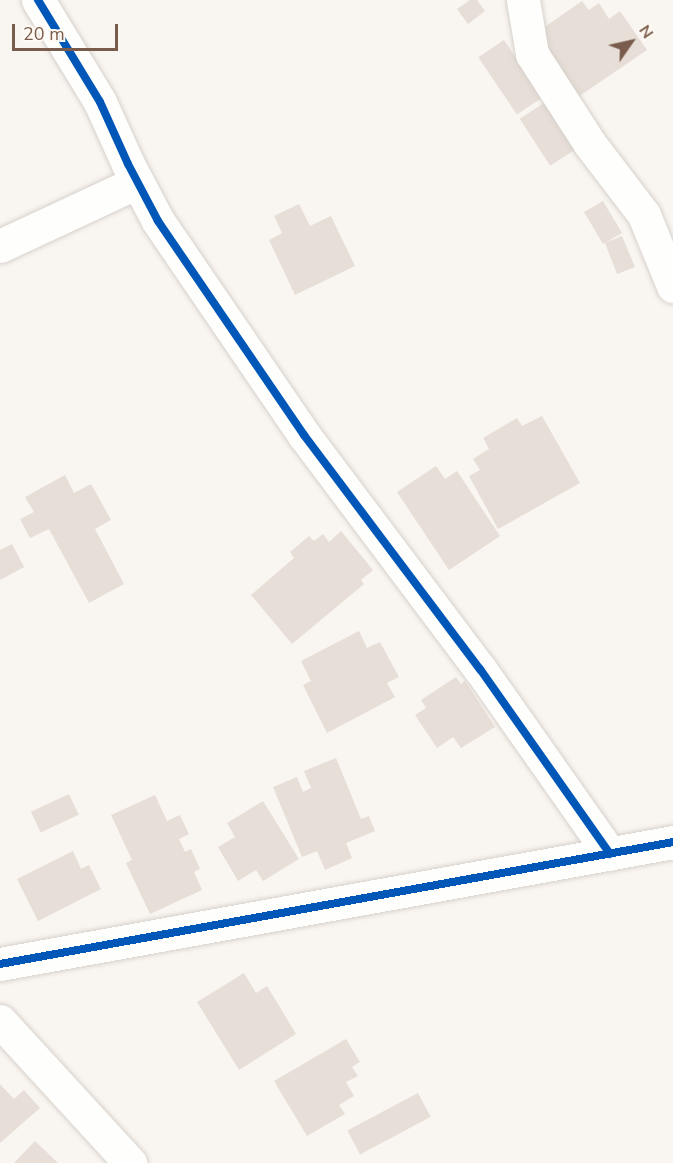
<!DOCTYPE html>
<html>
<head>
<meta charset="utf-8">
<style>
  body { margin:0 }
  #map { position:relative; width:673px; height:1163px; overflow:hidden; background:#f9f5f0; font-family:"Nunito Sans",sans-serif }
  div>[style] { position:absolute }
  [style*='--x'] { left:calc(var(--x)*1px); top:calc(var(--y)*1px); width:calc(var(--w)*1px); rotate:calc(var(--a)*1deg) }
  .building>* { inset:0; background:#e6ded7; transform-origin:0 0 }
  .roads { filter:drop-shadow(0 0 2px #d7d1cb) drop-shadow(0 0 2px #d7d1cb) }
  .minor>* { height:33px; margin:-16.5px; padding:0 16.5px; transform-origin:16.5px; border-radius:16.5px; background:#fefefd }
  .cycleway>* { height:8px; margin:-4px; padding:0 4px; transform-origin:4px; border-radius:4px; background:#0057b8 }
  span { translate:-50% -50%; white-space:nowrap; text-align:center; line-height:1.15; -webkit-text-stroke:4.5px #fffaf3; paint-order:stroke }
  .north { position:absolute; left:601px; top:12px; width:60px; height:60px; -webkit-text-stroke:4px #fffaf3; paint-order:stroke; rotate:56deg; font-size:16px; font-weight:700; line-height:24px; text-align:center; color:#7a5c4d }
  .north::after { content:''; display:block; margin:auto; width:21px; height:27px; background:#7a5c4d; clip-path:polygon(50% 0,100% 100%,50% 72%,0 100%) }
  .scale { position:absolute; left:12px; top:24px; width:106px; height:27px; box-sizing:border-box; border:3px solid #7a5c4d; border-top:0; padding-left:8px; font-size:18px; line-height:21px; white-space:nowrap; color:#7a5c4d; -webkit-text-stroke:4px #fffaf3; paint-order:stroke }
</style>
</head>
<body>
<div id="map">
  <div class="building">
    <div style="clip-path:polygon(470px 0,477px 0,485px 11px,468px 24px,457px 9px)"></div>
    <div style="clip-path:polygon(582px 1px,589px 10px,599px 3px,609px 19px,620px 11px,647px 50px,572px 101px,529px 38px)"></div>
    <div style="left:504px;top:40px;width:69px;height:31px;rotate:56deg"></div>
    <div style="left:544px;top:103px;width:56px;height:29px;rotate:57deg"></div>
    <div style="clip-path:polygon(603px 201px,622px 233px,605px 243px,622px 236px,635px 267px,617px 274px,605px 243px,603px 244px,584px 212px)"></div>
    <div style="clip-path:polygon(299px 204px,310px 226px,331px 216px,355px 266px,295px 295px,269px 240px,282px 233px,274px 216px)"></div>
    <div style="clip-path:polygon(542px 416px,580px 483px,498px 529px,469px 476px,480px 470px,473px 459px,489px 449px,483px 438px,517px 418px,522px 426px)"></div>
    <div style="clip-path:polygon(436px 466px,445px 479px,457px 471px,500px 536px,449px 570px,397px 492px)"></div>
    <div style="clip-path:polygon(65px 475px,74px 493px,91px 484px,111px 520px,95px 529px,124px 584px,89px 603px,49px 529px,30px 538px,20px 519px,34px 512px,25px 497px)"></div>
    <div style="clip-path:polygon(341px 531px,373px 570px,361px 580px,364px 584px,292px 644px,251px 595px,294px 558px,290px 552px,309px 536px,314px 541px,323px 534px,329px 542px)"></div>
    <div style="clip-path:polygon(12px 544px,24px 567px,0 580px,0 550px)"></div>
    <div style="clip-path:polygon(359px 631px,367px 648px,380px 642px,399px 677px,387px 683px,395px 697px,327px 733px,303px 685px,311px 681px,301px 661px)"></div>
    <div style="clip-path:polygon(456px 677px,461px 684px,465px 681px,495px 727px,461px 748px,453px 737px,437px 748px,415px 715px,426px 708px,421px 700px)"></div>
    <div style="clip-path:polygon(336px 758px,361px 819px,369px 816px,375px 831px,346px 843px,352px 858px,325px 870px,317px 851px,302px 857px,273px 787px,297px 777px,303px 792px,311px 788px,304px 771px)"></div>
    <div style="left:69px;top:794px;width:23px;height:42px;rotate:65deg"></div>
    <div style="clip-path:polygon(155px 795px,167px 821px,180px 815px,189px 834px,179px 839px,185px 852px,191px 849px,200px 869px,194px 872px,202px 890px,150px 914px,126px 863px,132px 860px,111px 815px)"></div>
    <div style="clip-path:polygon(263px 801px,299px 859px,263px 881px,256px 870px,238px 881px,218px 847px,235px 837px,227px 823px)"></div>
    <div style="clip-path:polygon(73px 851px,81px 869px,89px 865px,101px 889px,38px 921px,17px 879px)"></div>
    <div style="clip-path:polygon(244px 973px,256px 993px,267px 986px,296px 1034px,239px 1070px,197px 1002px)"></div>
    <div style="clip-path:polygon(346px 1039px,360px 1062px,352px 1067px,358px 1076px,346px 1082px,354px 1096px,339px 1105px,345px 1114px,307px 1136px,274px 1081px)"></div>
    <div style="clip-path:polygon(0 1084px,14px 1099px,24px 1090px,40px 1108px,0 1143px)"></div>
    <div style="left:418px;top:1093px;width:27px;height:80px;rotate:62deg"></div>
    <div style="clip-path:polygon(35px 1141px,58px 1163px,14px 1163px)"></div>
  </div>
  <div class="roads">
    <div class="minor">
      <div style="--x:38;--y:0;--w:119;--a:58.7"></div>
      <div style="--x:100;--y:102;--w:68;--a:65.7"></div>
      <div style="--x:128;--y:164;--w:64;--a:62.2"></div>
      <div style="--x:158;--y:221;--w:259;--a:55.7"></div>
      <div style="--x:304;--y:435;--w:293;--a:53.1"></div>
      <div style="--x:480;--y:669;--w:226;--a:54.9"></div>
      <div style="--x:523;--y:0;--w:55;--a:80.5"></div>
      <div style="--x:532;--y:54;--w:107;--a:57.2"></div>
      <div style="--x:590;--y:144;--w:89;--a:52.7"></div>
      <div style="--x:644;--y:215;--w:77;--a:67.8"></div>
      <div style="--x:0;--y:246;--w:151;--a:-25"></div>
      <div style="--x:0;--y:964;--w:684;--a:-10.27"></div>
      <div style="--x:0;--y:1021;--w:193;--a:47.5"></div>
    </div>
  </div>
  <div class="cycleway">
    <div style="--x:38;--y:0;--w:119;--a:58.7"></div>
    <div style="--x:100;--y:102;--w:68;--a:65.7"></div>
    <div style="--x:128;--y:164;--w:64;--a:62.2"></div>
    <div style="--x:158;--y:221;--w:259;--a:55.7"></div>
    <div style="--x:304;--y:435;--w:293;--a:53.1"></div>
    <div style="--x:480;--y:669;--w:226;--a:54.9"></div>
    <div style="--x:0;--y:964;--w:684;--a:-10.27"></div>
  </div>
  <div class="north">N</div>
  <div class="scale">20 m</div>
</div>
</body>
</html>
